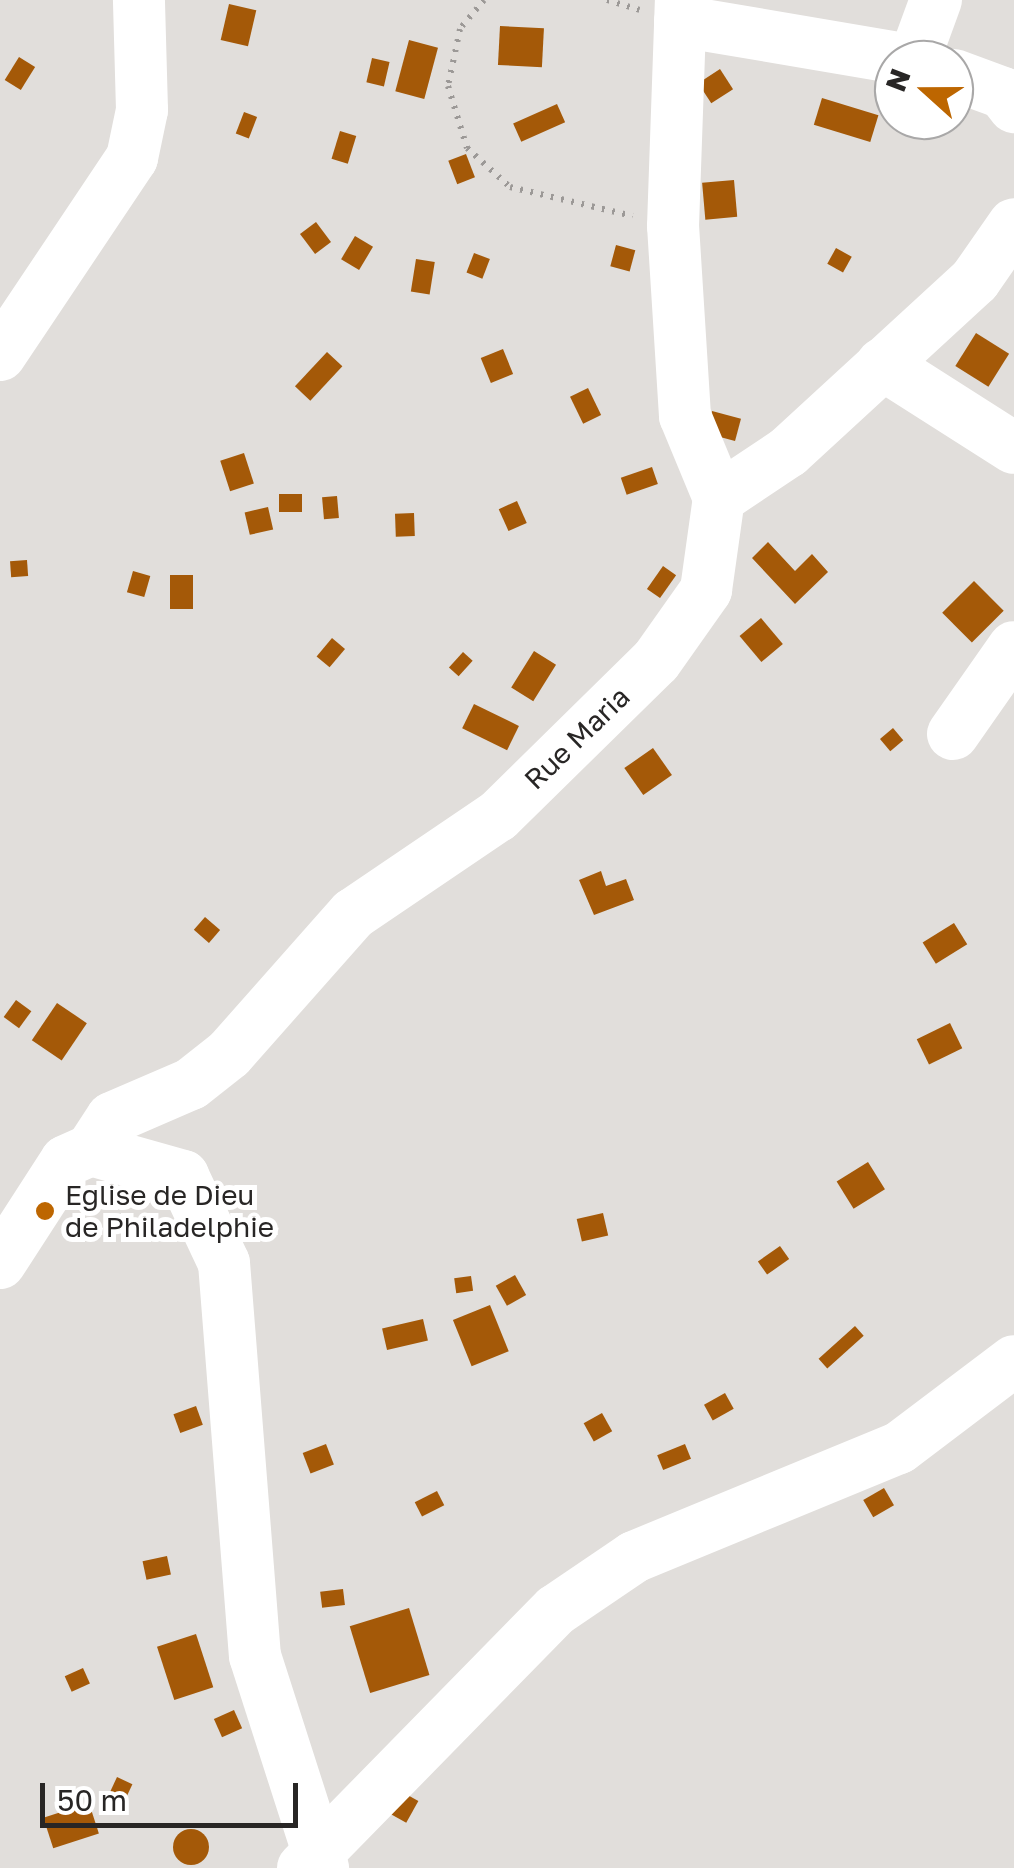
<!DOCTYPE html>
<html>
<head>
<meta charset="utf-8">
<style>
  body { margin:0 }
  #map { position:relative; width:1014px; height:1868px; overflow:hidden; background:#e1dedb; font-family:"Golos Text",sans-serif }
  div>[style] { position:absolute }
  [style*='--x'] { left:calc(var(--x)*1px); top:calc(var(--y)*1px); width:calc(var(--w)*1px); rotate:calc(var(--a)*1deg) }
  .building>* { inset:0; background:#a45908; transform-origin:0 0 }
  .round { border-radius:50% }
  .path>* { height:6px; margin-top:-3px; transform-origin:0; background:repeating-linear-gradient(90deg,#9c9997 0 2.5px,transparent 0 10.5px) }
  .minor>* { height:52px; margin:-26px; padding:0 26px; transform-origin:26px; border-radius:26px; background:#fff }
  .dots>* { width:28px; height:28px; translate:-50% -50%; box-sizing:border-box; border:5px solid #fff; border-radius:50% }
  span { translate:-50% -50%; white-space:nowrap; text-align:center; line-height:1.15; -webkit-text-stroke:10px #fff; paint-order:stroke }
  .street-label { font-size:28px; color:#282625 }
  .poi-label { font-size:28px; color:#282625 }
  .left { translate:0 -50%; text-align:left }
  .north { position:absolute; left:874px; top:40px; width:100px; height:100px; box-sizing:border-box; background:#fff; border:2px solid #a9a8a8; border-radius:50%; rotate:291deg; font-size:28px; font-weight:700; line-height:40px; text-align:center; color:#282625 }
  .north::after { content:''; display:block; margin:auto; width:35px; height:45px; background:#bd6600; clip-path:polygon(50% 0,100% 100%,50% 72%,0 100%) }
  .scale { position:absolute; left:40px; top:1783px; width:258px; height:45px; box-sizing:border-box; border:5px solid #282625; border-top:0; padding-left:12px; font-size:30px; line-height:35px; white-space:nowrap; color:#282625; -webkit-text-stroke:8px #fff; paint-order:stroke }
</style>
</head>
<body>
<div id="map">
  <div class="building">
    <div style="left:229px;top:4px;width:28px;height:37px;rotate:13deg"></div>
    <div style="left:500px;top:26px;width:44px;height:39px;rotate:3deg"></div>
    <div style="left:409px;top:40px;width:30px;height:53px;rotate:15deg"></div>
    <div style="left:19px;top:57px;width:19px;height:27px;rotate:32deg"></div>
    <div style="left:372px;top:58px;width:18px;height:25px;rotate:13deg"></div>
    <div style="left:720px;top:69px;width:24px;height:26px;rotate:57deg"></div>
    <div style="left:822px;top:98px;width:59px;height:28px;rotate:17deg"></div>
    <div style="left:557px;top:104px;width:20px;height:48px;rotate:66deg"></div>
    <div style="left:244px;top:112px;width:14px;height:23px;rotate:21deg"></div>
    <div style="left:340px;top:131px;width:17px;height:29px;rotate:17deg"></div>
    <div style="left:466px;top:154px;width:25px;height:19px;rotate:69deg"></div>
    <div style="left:734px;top:180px;width:37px;height:32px;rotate:85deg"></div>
    <div style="left:316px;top:222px;width:25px;height:20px;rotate:53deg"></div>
    <div style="left:355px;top:236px;width:21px;height:27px;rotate:31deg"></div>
    <div style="left:616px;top:245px;width:20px;height:22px;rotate:15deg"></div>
    <div style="left:836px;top:248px;width:18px;height:18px;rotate:29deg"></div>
    <div style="left:474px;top:253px;width:17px;height:21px;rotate:21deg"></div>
    <div style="left:416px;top:259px;width:19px;height:33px;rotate:9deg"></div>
    <div style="left:976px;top:333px;width:39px;height:39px;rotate:32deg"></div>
    <div style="left:503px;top:349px;width:27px;height:24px;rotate:68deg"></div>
    <div style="left:327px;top:352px;width:21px;height:47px;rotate:43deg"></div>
    <div style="left:588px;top:388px;width:30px;height:20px;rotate:64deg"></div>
    <div style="left:712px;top:411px;width:30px;height:23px;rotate:15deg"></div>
    <div style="left:244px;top:453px;width:32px;height:25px;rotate:72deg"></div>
    <div style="left:652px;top:467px;width:18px;height:33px;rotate:71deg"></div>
    <div style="left:279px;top:494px;width:23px;height:18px"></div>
    <div style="left:337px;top:496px;width:22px;height:15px;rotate:85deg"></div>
    <div style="left:517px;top:501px;width:24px;height:20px;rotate:66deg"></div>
    <div style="left:268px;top:507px;width:23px;height:24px;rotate:77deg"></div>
    <div style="left:414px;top:513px;width:23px;height:19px;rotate:88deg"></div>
    <div style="clip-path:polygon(768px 542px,795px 571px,812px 554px,828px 572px,795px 604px,752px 558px)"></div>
    <div style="left:27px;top:560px;width:16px;height:17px;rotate:86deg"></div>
    <div style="left:663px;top:566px;width:16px;height:28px;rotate:35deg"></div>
    <div style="left:133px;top:571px;width:18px;height:22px;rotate:16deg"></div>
    <div style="left:193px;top:575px;width:34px;height:23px;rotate:90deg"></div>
    <div style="left:974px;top:581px;width:42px;height:45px;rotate:45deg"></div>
    <div style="left:761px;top:618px;width:34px;height:28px;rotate:50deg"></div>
    <div style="left:332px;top:638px;width:17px;height:24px;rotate:40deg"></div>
    <div style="left:534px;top:651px;width:26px;height:43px;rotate:32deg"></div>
    <div style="left:463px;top:652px;width:13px;height:21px;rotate:42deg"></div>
    <div style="left:474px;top:704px;width:50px;height:27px;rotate:26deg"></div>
    <div style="left:893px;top:728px;width:16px;height:17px;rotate:50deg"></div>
    <div style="left:653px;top:748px;width:33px;height:35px;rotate:55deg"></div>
    <div style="clip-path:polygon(601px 871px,606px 886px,626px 879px,634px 900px,594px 915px,579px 880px)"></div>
    <div style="left:205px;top:917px;width:20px;height:17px;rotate:41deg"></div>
    <div style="left:954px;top:923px;width:25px;height:37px;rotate:58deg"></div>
    <div style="left:16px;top:1000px;width:19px;height:21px;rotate:36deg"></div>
    <div style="left:57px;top:1003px;width:36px;height:45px;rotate:34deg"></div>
    <div style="left:950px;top:1023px;width:28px;height:37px;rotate:64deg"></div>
    <div style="left:868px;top:1162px;width:32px;height:37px;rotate:58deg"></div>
    <div style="left:603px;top:1213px;width:23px;height:27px;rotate:77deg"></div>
    <div style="left:780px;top:1246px;width:16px;height:27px;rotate:55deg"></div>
    <div style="left:515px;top:1275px;width:23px;height:22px;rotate:61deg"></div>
    <div style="left:471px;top:1276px;width:15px;height:17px;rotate:82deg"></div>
    <div style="left:490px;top:1305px;width:50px;height:40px;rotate:68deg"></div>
    <div style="left:423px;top:1319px;width:22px;height:42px;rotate:77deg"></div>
    <div style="left:855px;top:1326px;width:13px;height:49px;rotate:48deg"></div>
    <div style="left:725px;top:1393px;width:18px;height:24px;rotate:61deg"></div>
    <div style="left:196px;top:1406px;width:20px;height:24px;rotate:70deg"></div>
    <div style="left:602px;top:1413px;width:21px;height:21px;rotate:61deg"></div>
    <div style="left:326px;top:1444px;width:22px;height:25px;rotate:69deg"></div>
    <div style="left:685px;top:1444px;width:16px;height:30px;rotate:68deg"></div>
    <div style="left:884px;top:1488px;width:20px;height:24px;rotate:60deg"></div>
    <div style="left:437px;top:1491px;width:16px;height:25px;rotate:63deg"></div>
    <div style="left:167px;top:1556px;width:19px;height:25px;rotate:78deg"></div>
    <div style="left:343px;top:1589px;width:16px;height:23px;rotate:83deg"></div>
    <div style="left:409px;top:1608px;width:70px;height:62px;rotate:73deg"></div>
    <div style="left:196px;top:1634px;width:56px;height:41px;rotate:72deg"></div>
    <div style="left:83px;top:1668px;width:17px;height:20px;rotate:66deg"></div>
    <div style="left:234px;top:1710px;width:20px;height:22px;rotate:66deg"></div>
    <div style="left:117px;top:1777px;width:17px;height:17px;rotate:25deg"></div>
    <div style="left:386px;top:1783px;width:37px;height:25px;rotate:29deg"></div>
    <div style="left:89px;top:1803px;width:32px;height:48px;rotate:72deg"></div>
    <div class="round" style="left:173px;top:1829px;width:36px;height:36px"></div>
  </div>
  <div class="path">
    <div style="--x:484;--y:0;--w:38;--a:130"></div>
    <div style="--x:460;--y:29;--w:58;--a:101.9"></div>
    <div style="--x:448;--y:86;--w:65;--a:73"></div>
    <div style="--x:467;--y:148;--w:58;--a:42.2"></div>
    <div style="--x:510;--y:187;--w:126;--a:13.3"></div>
    <div style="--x:607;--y:0;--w:34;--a:17"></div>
  </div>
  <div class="minor">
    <div style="--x:680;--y:21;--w:234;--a:9.6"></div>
    <div style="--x:914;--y:60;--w:64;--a:-69.9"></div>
    <div style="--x:954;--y:75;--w:52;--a:20.2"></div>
    <div style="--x:1003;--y:93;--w:18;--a:52"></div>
    <div style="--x:0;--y:355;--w:237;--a:-56.2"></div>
    <div style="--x:132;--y:158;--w:49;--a:-78.2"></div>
    <div style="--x:142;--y:110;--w:110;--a:-91.6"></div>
    <div style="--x:882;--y:364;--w:156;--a:32.5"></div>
    <div style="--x:719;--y:498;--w:83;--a:-33.7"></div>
    <div style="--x:788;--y:452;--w:254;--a:-42.6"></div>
    <div style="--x:975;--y:280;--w:68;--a:-55.1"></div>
    <div style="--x:953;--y:734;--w:106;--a:-55"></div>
    <div style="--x:91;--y:1150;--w:96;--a:15.8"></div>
    <div style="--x:183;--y:1176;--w:96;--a:64.8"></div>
    <div style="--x:224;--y:1263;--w:394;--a:85.5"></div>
    <div style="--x:255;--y:1656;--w:223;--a:72.2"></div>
    <div style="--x:0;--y:1263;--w:121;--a:-57.1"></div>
    <div style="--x:66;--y:1161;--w:27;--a:-24"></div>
    <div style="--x:91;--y:1150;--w:38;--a:-57"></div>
    <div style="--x:112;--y:1118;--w:86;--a:-23.3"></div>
    <div style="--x:191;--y:1084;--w:48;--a:-38.3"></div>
    <div style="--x:229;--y:1054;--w:187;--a:-48.5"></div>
    <div style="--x:353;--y:914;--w:175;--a:-34.1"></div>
    <div style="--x:498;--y:816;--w:221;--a:-44.5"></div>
    <div style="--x:656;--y:661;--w:87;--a:-54.8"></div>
    <div style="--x:706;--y:590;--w:93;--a:-82"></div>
    <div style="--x:719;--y:498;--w:89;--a:-112.5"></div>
    <div style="--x:685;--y:416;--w:190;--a:-93.6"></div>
    <div style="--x:673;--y:226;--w:226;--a:-88"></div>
    <div style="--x:303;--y:1868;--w:361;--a:-45.6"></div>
    <div style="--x:556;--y:1610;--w:94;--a:-34.2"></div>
    <div style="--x:634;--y:1557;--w:287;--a:-22.4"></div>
    <div style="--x:899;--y:1448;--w:144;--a:-37.1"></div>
  </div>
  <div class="dots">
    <div style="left:45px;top:1211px;background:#bd6600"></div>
  </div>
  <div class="street-label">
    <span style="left:577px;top:738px;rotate:-44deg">Rue Maria</span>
  </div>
  <div class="poi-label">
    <span class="left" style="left:65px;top:1211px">Eglise de Dieu<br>de Philadelphie</span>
  </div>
  <div class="north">N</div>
  <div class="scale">50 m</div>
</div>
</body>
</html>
